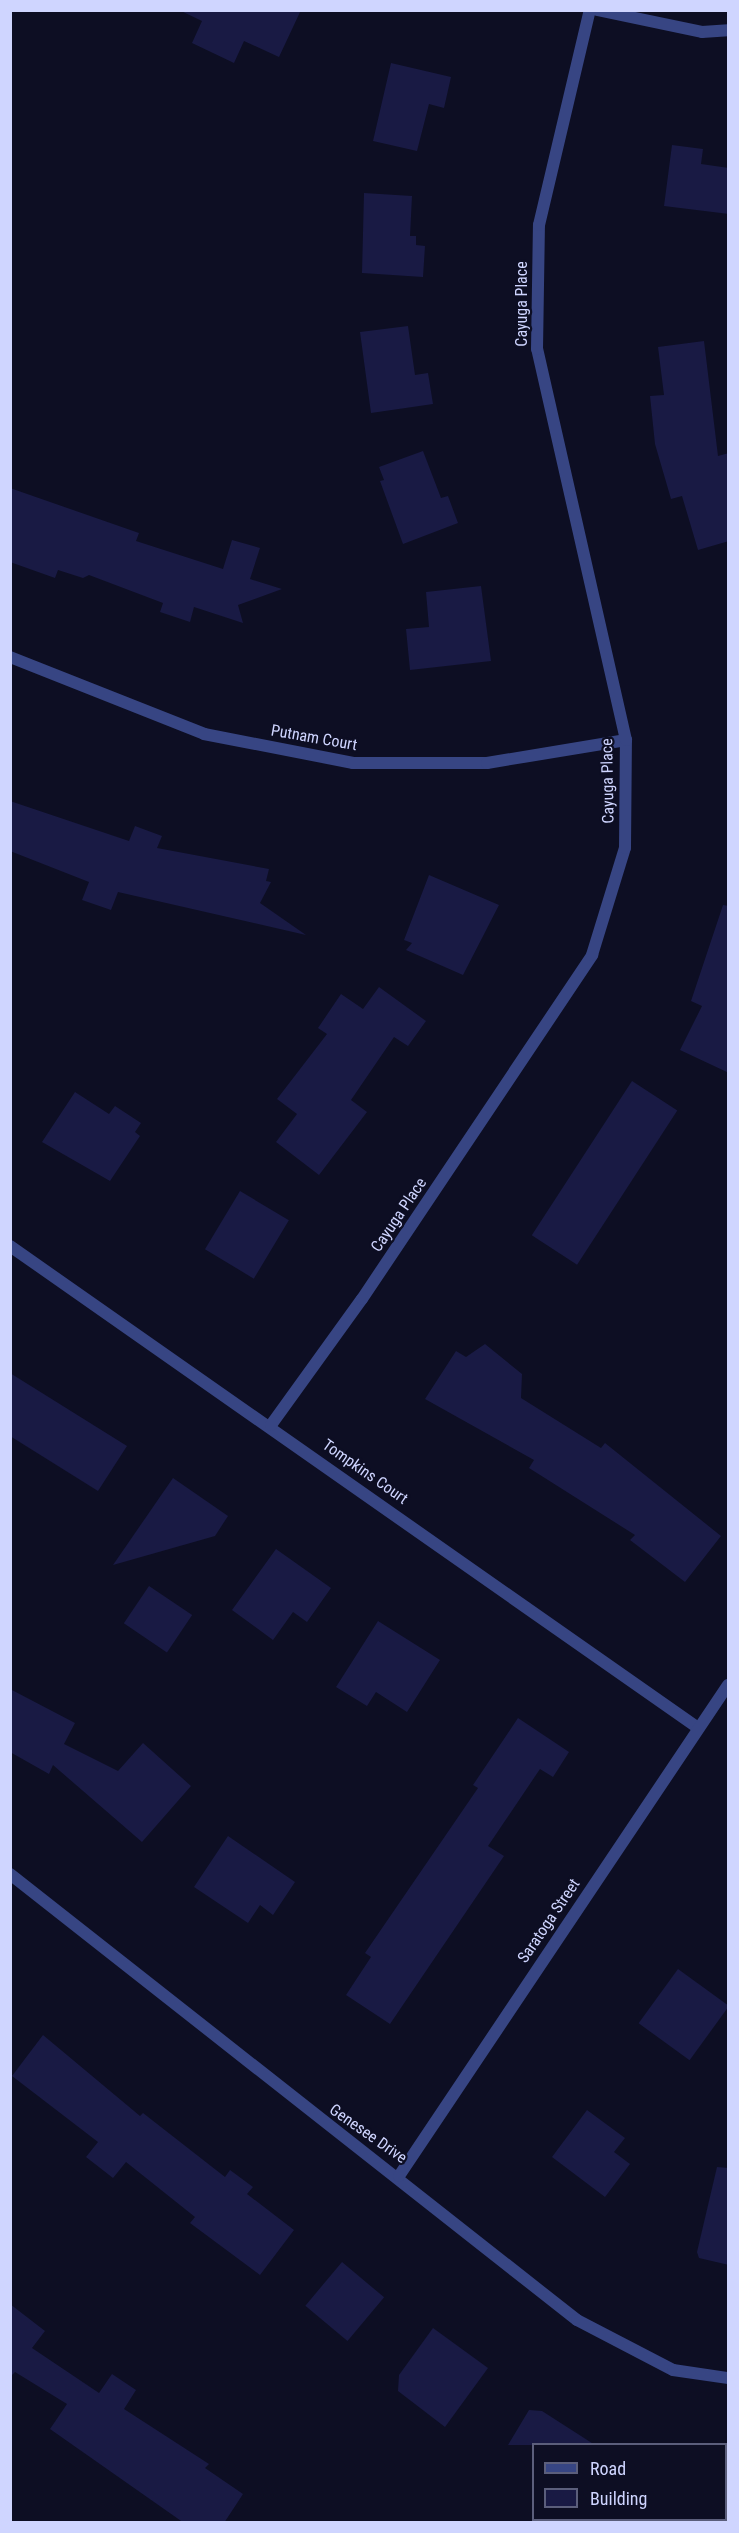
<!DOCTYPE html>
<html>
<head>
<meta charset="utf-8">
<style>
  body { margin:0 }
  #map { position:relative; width:739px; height:2533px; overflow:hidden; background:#0d0e23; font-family:"Roboto Condensed",sans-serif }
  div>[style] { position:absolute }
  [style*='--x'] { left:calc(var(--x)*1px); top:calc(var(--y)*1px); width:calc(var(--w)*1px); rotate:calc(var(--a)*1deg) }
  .building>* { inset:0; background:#191a44; transform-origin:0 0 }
  .street>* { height:12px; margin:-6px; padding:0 6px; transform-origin:6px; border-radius:6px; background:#374583 }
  span { translate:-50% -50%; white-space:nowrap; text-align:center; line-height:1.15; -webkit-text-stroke:4.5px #0d0e23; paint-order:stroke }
  .street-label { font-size:16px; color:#cfd5ff }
  .frame { position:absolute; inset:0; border:12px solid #cfd5ff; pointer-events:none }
  .legend { position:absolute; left:532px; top:2443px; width:195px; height:78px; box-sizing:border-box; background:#0d0e23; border:2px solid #5b5e7b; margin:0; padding:8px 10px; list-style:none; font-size:18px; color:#cfd5ff }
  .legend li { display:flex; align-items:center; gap:12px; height:30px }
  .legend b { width:30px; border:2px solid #5b5e7b }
</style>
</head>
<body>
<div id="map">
  <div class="building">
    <div style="clip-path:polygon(179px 10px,301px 10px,279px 57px,244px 41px,234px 63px,192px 43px,202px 21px)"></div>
    <div style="clip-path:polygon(391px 63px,451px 77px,444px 108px,429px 104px,417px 151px,373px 141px)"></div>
    <div style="clip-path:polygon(672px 145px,703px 149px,701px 164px,729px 168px,729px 214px,664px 206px)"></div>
    <div style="clip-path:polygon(364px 193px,412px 196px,410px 236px,416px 236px,416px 245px,425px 246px,423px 277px,362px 273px)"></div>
    <div style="clip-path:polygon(408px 326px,415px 375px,428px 373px,433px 404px,371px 413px,360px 332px)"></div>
    <div style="clip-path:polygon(704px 341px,718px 456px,729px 453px,729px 541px,698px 550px,682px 496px,671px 499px,655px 444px,650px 396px,664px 395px,658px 347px)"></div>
    <div style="clip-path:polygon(423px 451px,441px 498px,448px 496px,458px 523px,403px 544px,380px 481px,384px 480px,379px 467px)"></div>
    <div style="clip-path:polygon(10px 488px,139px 533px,136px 541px,223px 569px,232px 540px,260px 548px,250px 579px,282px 589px,238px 605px,243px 623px,194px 607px,190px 622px,160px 612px,163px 603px,89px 575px,83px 578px,58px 570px,55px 578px,10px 562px)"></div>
    <div style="clip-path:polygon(481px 586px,491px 661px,410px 670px,406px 629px,429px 627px,426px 592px)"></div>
    <div style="clip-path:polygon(10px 801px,129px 841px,135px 826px,162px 836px,157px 848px,269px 869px,266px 881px,271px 882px,260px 903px,306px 935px,118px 892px,111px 910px,82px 900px,89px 882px,10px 851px)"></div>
    <div style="clip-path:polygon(429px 875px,499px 905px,463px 975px,406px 950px,412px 943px,404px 940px)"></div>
    <div style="clip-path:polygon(723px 905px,729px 906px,729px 1073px,680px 1050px,702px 1006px,691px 1001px)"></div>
    <div style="clip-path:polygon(379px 987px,426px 1021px,408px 1046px,394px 1037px,351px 1100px,367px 1112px,319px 1175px,276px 1142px,297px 1114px,277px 1099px,327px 1034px,318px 1028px,341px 994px,363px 1009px)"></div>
    <div style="left:632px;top:1081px;width:54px;height:184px;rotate:33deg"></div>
    <div style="clip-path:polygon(75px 1092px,109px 1114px,115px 1106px,141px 1123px,135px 1132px,140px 1136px,110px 1181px,42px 1142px)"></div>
    <div style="left:240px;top:1191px;width:57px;height:68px;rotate:31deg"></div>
    <div style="clip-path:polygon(485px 1344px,522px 1374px,521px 1398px,601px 1448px,605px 1443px,721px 1536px,685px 1582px,630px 1540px,635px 1535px,529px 1468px,534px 1460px,425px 1399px,456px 1351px,466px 1357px)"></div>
    <div style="clip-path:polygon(10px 1373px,127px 1446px,98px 1491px,10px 1436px)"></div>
    <div style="clip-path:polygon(173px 1478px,228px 1516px,215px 1536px,113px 1565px)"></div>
    <div style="clip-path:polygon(276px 1549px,331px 1588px,307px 1622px,293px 1612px,273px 1640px,232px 1610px)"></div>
    <div style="left:149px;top:1586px;width:52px;height:45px;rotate:34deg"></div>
    <div style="clip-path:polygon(378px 1621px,440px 1660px,407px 1712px,376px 1692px,367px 1706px,336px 1687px)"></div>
    <div style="clip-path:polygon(10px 1689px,75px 1723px,64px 1744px,118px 1771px,143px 1743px,191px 1786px,142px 1842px,53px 1765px,49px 1774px,10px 1752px)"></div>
    <div style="clip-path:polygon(518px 1718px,569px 1752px,553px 1777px,540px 1769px,488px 1846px,504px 1856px,390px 2024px,346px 1995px,371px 1957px,365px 1953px,478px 1788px,473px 1785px)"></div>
    <div style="clip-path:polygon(228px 1836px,295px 1882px,273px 1915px,260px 1905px,248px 1923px,194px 1887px)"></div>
    <div style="left:678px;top:1969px;width:63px;height:67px;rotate:36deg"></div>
    <div style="clip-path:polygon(43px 2035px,140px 2116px,143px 2113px,225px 2177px,230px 2170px,253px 2187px,247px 2194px,294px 2230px,260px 2275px,190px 2223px,195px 2217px,126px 2162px,113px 2178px,86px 2157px,98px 2142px,12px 2076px)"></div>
    <div style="clip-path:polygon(587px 2110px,625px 2138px,614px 2152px,630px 2164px,605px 2197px,552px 2157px)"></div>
    <div style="clip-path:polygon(717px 2167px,729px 2168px,729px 2265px,699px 2258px,697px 2252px)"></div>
    <div style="left:342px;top:2262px;width:55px;height:57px;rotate:40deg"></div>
    <div style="clip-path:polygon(10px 2304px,45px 2331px,32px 2348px,99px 2393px,112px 2374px,136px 2390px,124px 2409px,209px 2464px,205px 2468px,243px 2494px,224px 2523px,184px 2523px,50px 2429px,67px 2404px,15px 2372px,10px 2377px)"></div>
    <div style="clip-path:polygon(433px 2328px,488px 2368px,445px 2427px,398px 2391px,399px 2375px)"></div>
    <div style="clip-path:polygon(529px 2410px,542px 2411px,595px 2445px,508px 2445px)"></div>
  </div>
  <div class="street">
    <div style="--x:597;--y:10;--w:107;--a:11.8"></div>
    <div style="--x:702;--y:32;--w:26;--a:-4"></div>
    <div style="--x:10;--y:657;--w:209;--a:21.6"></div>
    <div style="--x:204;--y:734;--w:152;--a:11"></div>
    <div style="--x:353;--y:763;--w:134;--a:0"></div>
    <div style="--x:487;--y:763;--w:141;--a:-9.4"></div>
    <div style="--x:10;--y:1246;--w:840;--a:35.01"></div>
    <div style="--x:271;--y:1425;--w:155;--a:-54.2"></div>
    <div style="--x:362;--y:1299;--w:414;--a:-56.2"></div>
    <div style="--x:592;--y:955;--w:112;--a:-72.9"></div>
    <div style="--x:625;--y:848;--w:108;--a:-89.5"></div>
    <div style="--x:626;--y:740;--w:401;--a:-102.8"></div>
    <div style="--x:537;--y:349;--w:124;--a:-89.1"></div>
    <div style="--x:539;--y:225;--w:221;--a:-76.7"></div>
    <div style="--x:10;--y:1874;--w:721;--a:38.19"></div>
    <div style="--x:577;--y:2320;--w:108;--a:27.5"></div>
    <div style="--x:673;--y:2370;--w:56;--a:8.3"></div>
    <div style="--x:399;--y:2176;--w:591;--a:-56.18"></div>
  </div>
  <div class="street-label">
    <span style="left:522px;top:304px;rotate:-90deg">Cayuga Place</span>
    <span style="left:314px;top:738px;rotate:10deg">Putnam Court</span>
    <span style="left:608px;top:781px;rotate:-91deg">Cayuga Place</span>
    <span style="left:399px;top:1215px;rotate:-56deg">Cayuga Place</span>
    <span style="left:365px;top:1472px;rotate:35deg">Tompkins Court</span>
    <span style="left:549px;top:1921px;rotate:-56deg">Saratoga Street</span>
    <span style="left:368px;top:2134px;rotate:35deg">Genesee Drive</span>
  </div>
  <div class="frame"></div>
  <ul class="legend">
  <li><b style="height:8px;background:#374583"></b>Road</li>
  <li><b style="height:16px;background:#191a44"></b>Building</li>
  </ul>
</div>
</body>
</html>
